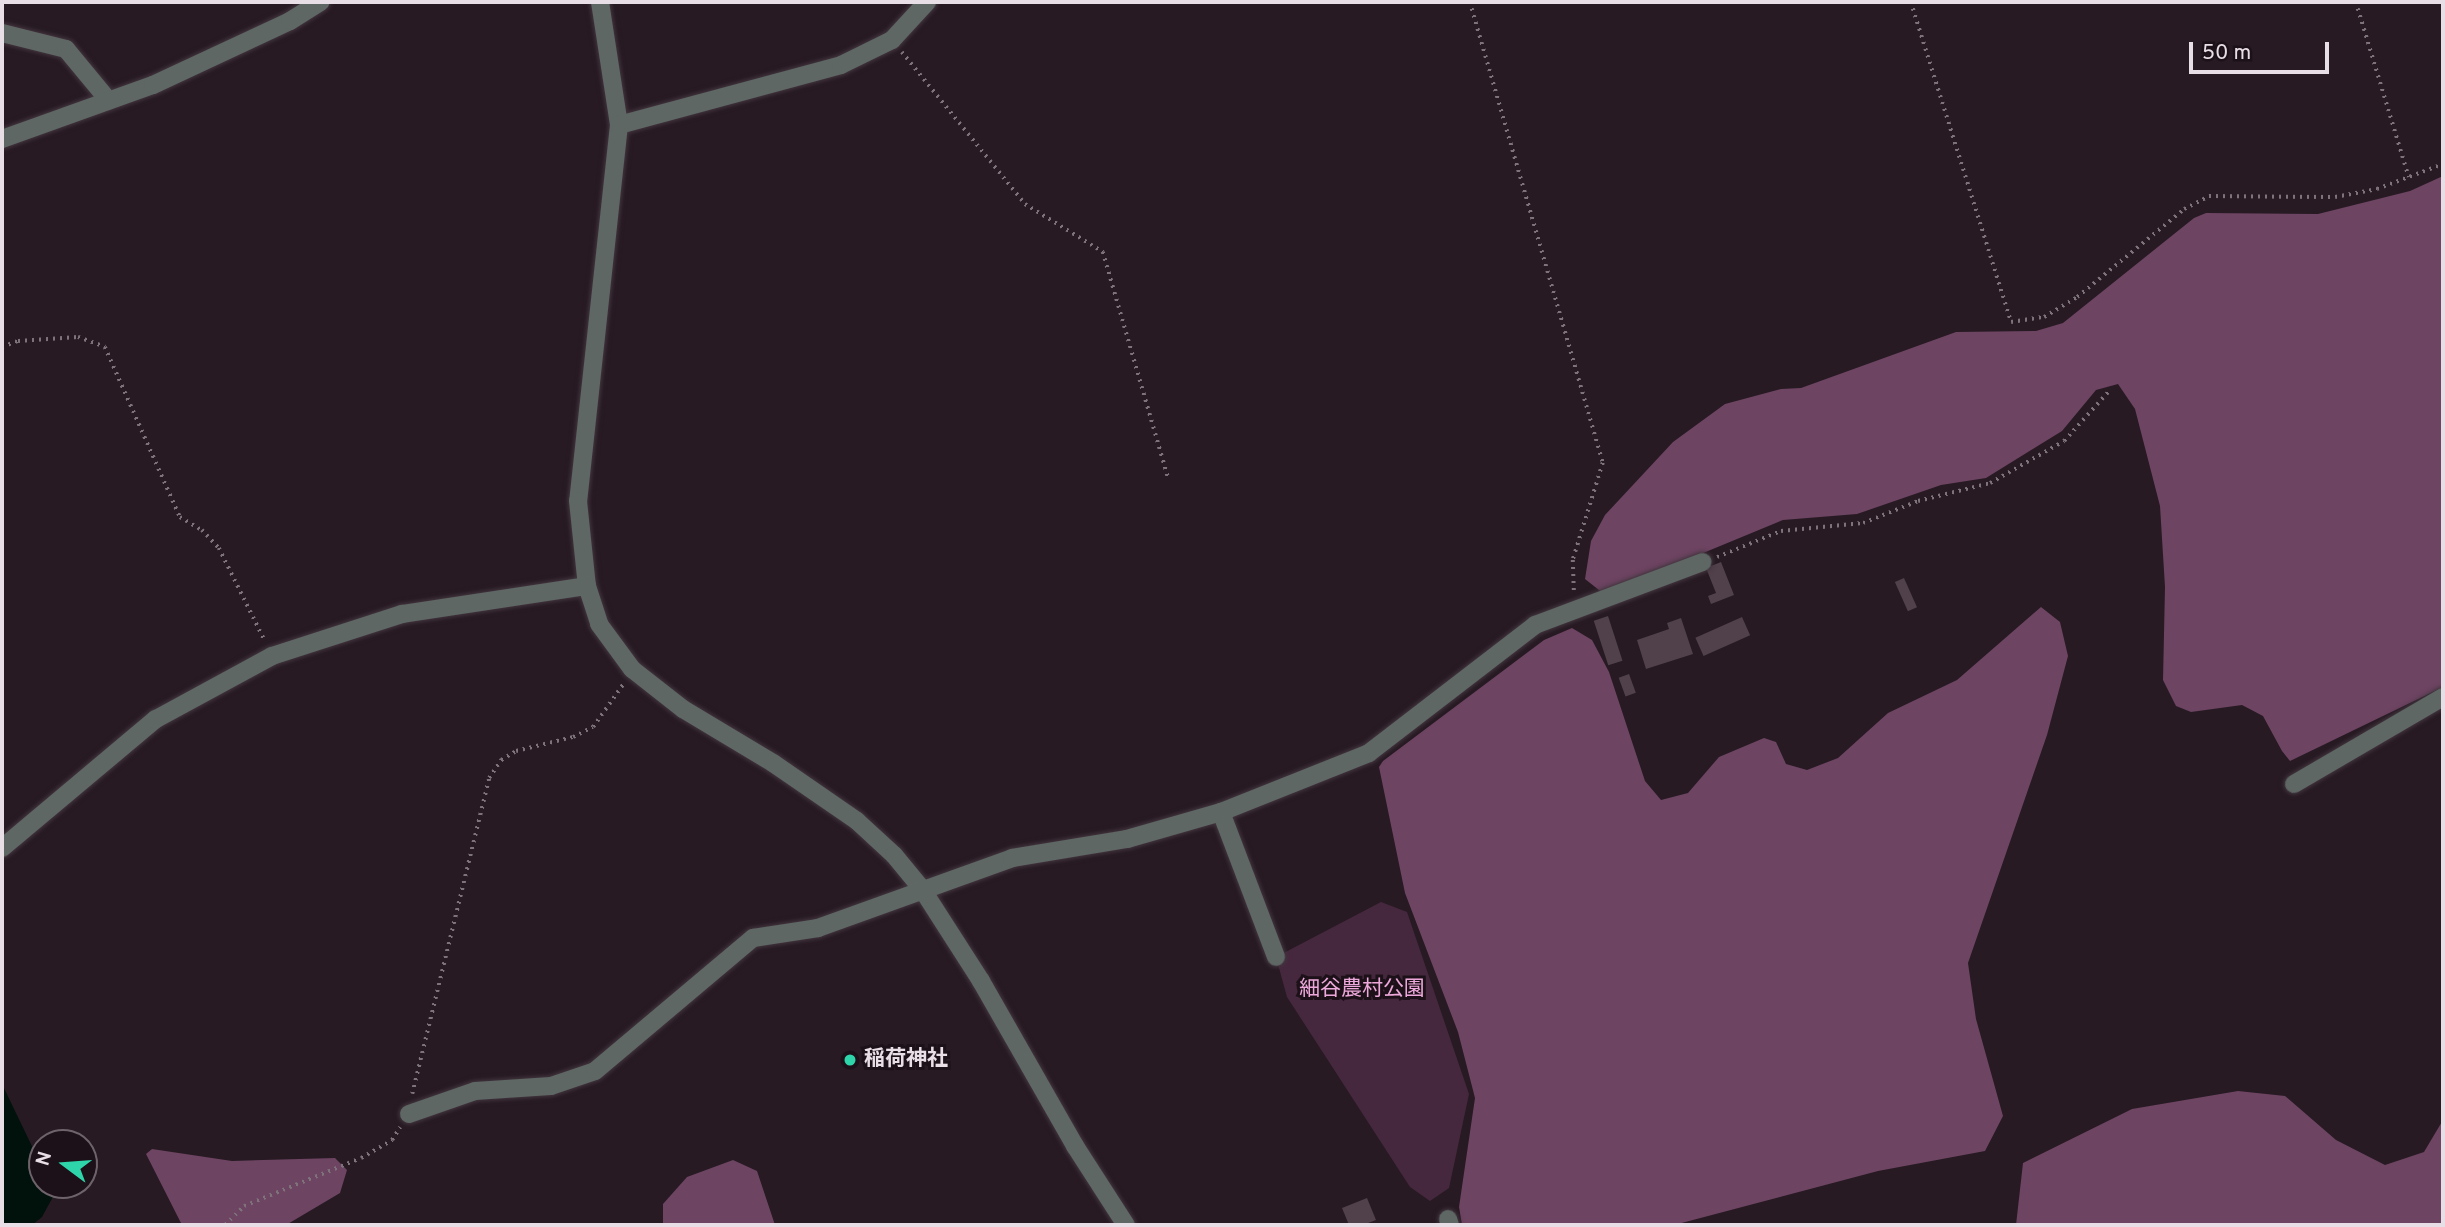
<!DOCTYPE html>
<html>
<head>
<meta charset="utf-8">
<style>
  body { margin:0 }
  #map { position:relative; width:2445px; height:1227px; overflow:hidden; background:#271a23; font-family:Overpass,"Noto Sans JP",sans-serif }
  div>[style] { position:absolute }
  [style*='--x'] { left:calc(var(--x)*1px); top:calc(var(--y)*1px); width:calc(var(--w)*1px); rotate:calc(var(--a)*1deg) }
  .green>* { inset:0; background:#46283e }
  .forest>* { inset:0; background:#6d4462 }
  .water>* { inset:0; background:#01110b }
  .building>* { inset:0; background:#50414b; transform-origin:0 0 }
  .path>* { height:3.5px; margin-top:-1.75px; transform-origin:0; background:repeating-linear-gradient(90deg,#7f737b 0 2px,transparent 0 7px) }
  .roads { filter:drop-shadow(0 0 2px #42353e) drop-shadow(0 0 2px #42353e) }
  .street>* { height:18px; margin:-9px; padding:0 9px; transform-origin:9px; border-radius:9px; background:#5e6764 }
  .dots>* { width:19px; height:19px; translate:-50% -50%; box-sizing:border-box; border:4px solid #1d1119; border-radius:50% }
  span { translate:-50% -50%; white-space:nowrap; text-align:center; line-height:1.15; -webkit-text-stroke:6px #1d1119; paint-order:stroke }
  .park-label { font-size:21px; color:#eca8da }
  .poi-label { font-size:21px; color:#e8dee5; font-weight:700 }
  .left { translate:0 -50%; text-align:left }
  .frame { position:absolute; inset:0; border:4px solid #e8dee5; pointer-events:none }
  .north { position:absolute; left:28px; top:1129px; width:70px; height:70px; box-sizing:border-box; background:#1d1119; border:2px solid #6e636b; border-radius:50%; rotate:286deg; font-size:19px; font-weight:700; line-height:28px; text-align:center; color:#e8dee5 }
  .north::after { content:''; display:block; margin:auto; width:24px; height:32px; background:#2ed4aa; clip-path:polygon(50% 0,100% 100%,50% 72%,0 100%) }
  .scale { position:absolute; left:2189px; top:42px; width:140px; height:32px; box-sizing:border-box; border:4px solid #e8dee5; border-top:0; padding-left:9px; font-size:21px; line-height:24px; white-space:nowrap; color:#e8dee5; -webkit-text-stroke:5px #1d1119; paint-order:stroke }
</style>
</head>
<body>
<div id="map">
  <div class="green">
    <div style="clip-path:polygon(1381px 902px,1407px 912px,1469px 1094px,1449px 1188px,1430px 1201px,1410px 1187px,1287px 997px,1276px 957px)"></div>
  </div>
  <div class="forest">
    <div style="clip-path:polygon(2443px 176px,2443px 687px,2290px 761px,2282px 751px,2263px 716px,2242px 705px,2191px 712px,2176px 706px,2163px 680px,2165px 587px,2160px 506px,2135px 409px,2118px 384px,2096px 390px,2062px 431px,1986px 478px,1941px 485px,1857px 514px,1783px 520px,1604px 594px,1585px 579px,1591px 541px,1605px 515px,1673px 442px,1725px 404px,1781px 389px,1801px 388px,1956px 332px,2036px 331px,2063px 323px,2194px 218px,2206px 213px,2318px 214px,2410px 191px)"></div>
    <div style="clip-path:polygon(2041px 607px,2060px 622px,2068px 656px,2047px 735px,1968px 963px,1976px 1019px,2003px 1116px,1985px 1151px,1878px 1171px,1674px 1225px,1462px 1225px,1459px 1207px,1475px 1098px,1458px 1032px,1405px 893px,1379px 767px,1383px 761px,1544px 640px,1572px 628px,1592px 640px,1609px 672px,1645px 781px,1661px 800px,1688px 793px,1719px 757px,1764px 738px,1776px 742px,1786px 764px,1807px 770px,1838px 758px,1888px 713px,1957px 680px)"></div>
    <div style="clip-path:polygon(2238px 1091px,2285px 1096px,2336px 1140px,2385px 1165px,2424px 1152px,2443px 1120px,2443px 1225px,2016px 1225px,2023px 1163px,2132px 1109px)"></div>
    <div style="clip-path:polygon(152px 1149px,232px 1161px,335px 1158px,347px 1170px,340px 1193px,286px 1225px,182px 1225px,146px 1154px)"></div>
    <div style="clip-path:polygon(733px 1160px,757px 1171px,775px 1225px,663px 1225px,663px 1204px,687px 1177px)"></div>
  </div>
  <div class="water">
    <div style="clip-path:polygon(2px 1084px,42px 1167px,42px 1185px,51px 1185px,55px 1193px,42px 1217px,32px 1225px,2px 1225px)"></div>
  </div>
  <div class="building">
    <div style="clip-path:polygon(1721px 562px,1734px 595px,1711px 604px,1708px 596px,1716px 593px,1706px 568px)"></div>
    <div style="left:1904px;top:578px;width:32px;height:10px;rotate:66deg"></div>
    <div style="left:1608px;top:616px;width:47px;height:15px;rotate:72deg"></div>
    <div style="left:1742px;top:617px;width:20px;height:51px;rotate:66deg"></div>
    <div style="clip-path:polygon(1681px 618px,1693px 654px,1646px 669px,1637px 640px,1669px 629px,1667px 623px)"></div>
    <div style="left:1629px;top:674px;width:20px;height:11px;rotate:70deg"></div>
    <div style="clip-path:polygon(1367px 1198px,1376px 1220px,1363px 1225px,1349px 1225px,1342px 1208px)"></div>
  </div>
  <div class="path">
    <div style="--x:1470;--y:2;--w:480;--a:73.9"></div>
    <div style="--x:1603;--y:463;--w:102;--a:107.2"></div>
    <div style="--x:1573;--y:560;--w:34;--a:88"></div>
    <div style="--x:1911;--y:2;--w:335;--a:72.6"></div>
    <div style="--x:2011;--y:322;--w:33;--a:-9"></div>
    <div style="--x:2044;--y:317;--w:39;--a:-31"></div>
    <div style="--x:2077;--y:297;--w:139;--a:-39.4"></div>
    <div style="--x:2184;--y:209;--w:28;--a:-27"></div>
    <div style="--x:2209;--y:196;--w:126;--a:0.5"></div>
    <div style="--x:2335;--y:197;--w:43;--a:-10.8"></div>
    <div style="--x:2377;--y:189;--w:71;--a:-20.7"></div>
    <div style="--x:2356;--y:2;--w:183;--a:73.2"></div>
    <div style="--x:902;--y:52;--w:196;--a:51"></div>
    <div style="--x:1025;--y:204;--w:92;--a:31.6"></div>
    <div style="--x:1103;--y:252;--w:234;--a:73.9"></div>
    <div style="--x:2;--y:347;--w:17;--a:-21"></div>
    <div style="--x:18;--y:341;--w:60;--a:-3.8"></div>
    <div style="--x:78;--y:337;--w:29;--a:20"></div>
    <div style="--x:105;--y:347;--w:186;--a:66.2"></div>
    <div style="--x:180;--y:517;--w:26;--a:31"></div>
    <div style="--x:202;--y:530;--w:25;--a:47"></div>
    <div style="--x:219;--y:548;--w:104;--a:63.7"></div>
    <div style="--x:1717;--y:557;--w:69;--a:-22.1"></div>
    <div style="--x:1781;--y:531;--w:82;--a:-5.6"></div>
    <div style="--x:1863;--y:523;--w:59;--a:-21.8"></div>
    <div style="--x:1918;--y:501;--w:74;--a:-14"></div>
    <div style="--x:1990;--y:483;--w:85;--a:-29.6"></div>
    <div style="--x:2064;--y:441;--w:69;--a:-48"></div>
    <div style="--x:412;--y:1094;--w:325;--a:-76.3"></div>
    <div style="--x:489;--y:778;--w:22;--a:-56"></div>
    <div style="--x:501;--y:760;--w:17;--a:-31"></div>
    <div style="--x:516;--y:751;--w:59;--a:-13.8"></div>
    <div style="--x:573;--y:737;--w:22;--a:-27"></div>
    <div style="--x:593;--y:727;--w:54;--a:-54.8"></div>
    <div style="--x:225;--y:1225;--w:27;--a:-45"></div>
    <div style="--x:244;--y:1206;--w:126;--a:-22.3"></div>
    <div style="--x:361;--y:1158;--w:36;--a:-30"></div>
    <div style="--x:392;--y:1140;--w:15;--a:-58"></div>
  </div>
  <div class="roads">
    <div class="street">
      <div style="--x:600;--y:2;--w:124;--a:81.2"></div>
      <div style="--x:619;--y:125;--w:378;--a:96.2"></div>
      <div style="--x:578;--y:501;--w:85;--a:84"></div>
      <div style="--x:587;--y:586;--w:40;--a:72"></div>
      <div style="--x:599;--y:624;--w:56;--a:53.7"></div>
      <div style="--x:632;--y:669;--w:65;--a:38.1"></div>
      <div style="--x:683;--y:709;--w:105;--a:31"></div>
      <div style="--x:773;--y:763;--w:102;--a:34.6"></div>
      <div style="--x:857;--y:821;--w:50;--a:42.6"></div>
      <div style="--x:894;--y:855;--w:44;--a:50.5"></div>
      <div style="--x:922;--y:889;--w:109;--a:57.3"></div>
      <div style="--x:981;--y:981;--w:190;--a:60.3"></div>
      <div style="--x:1075;--y:1146;--w:94;--a:57.2"></div>
      <div style="--x:2;--y:33;--w:66;--a:14"></div>
      <div style="--x:66;--y:49;--w:67;--a:50.4"></div>
      <div style="--x:619;--y:125;--w:230;--a:-15.1"></div>
      <div style="--x:841;--y:65;--w:57;--a:-26.1"></div>
      <div style="--x:892;--y:40;--w:52;--a:-47.4"></div>
      <div style="--x:2;--y:139;--w:160;--a:-19.7"></div>
      <div style="--x:153;--y:85;--w:151;--a:-25"></div>
      <div style="--x:290;--y:21;--w:36;--a:-32"></div>
      <div style="--x:2294;--y:784;--w:173;--a:-30.3"></div>
      <div style="--x:1221;--y:812;--w:155;--a:69.2"></div>
      <div style="--x:2;--y:848;--w:201;--a:-40"></div>
      <div style="--x:156;--y:719;--w:132;--a:-28.5"></div>
      <div style="--x:272;--y:656;--w:137;--a:-17.9"></div>
      <div style="--x:402;--y:614;--w:187;--a:-8.6"></div>
      <div style="--x:409;--y:1114;--w:70;--a:-19.2"></div>
      <div style="--x:475;--y:1091;--w:76;--a:-3.8"></div>
      <div style="--x:551;--y:1086;--w:46;--a:-18.8"></div>
      <div style="--x:595;--y:1071;--w:207;--a:-40.1"></div>
      <div style="--x:753;--y:938;--w:66;--a:-8.7"></div>
      <div style="--x:818;--y:928;--w:206;--a:-19.8"></div>
      <div style="--x:1012;--y:858;--w:117;--a:-9.4"></div>
      <div style="--x:1127;--y:839;--w:98;--a:-16"></div>
      <div style="--x:1221;--y:812;--w:159;--a:-21.7"></div>
      <div style="--x:1369;--y:753;--w:210;--a:-37.6"></div>
      <div style="--x:1535;--y:625;--w:179;--a:-20.6"></div>
      <div style="--x:1448;--y:1219;--w:6;--a:72"></div>
    </div>
  </div>
  <div class="dots">
    <div style="left:850px;top:1060px;background:#2ed4aa"></div>
  </div>
  <div class="park-label">
    <span style="left:1362px;top:990px">細谷農村公園</span>
  </div>
  <div class="poi-label">
    <span class="left" style="left:864px;top:1060px">稲荷神社</span>
  </div>
  <div class="frame"></div>
  <div class="north">N</div>
  <div class="scale">50 m</div>
</div>
</body>
</html>
